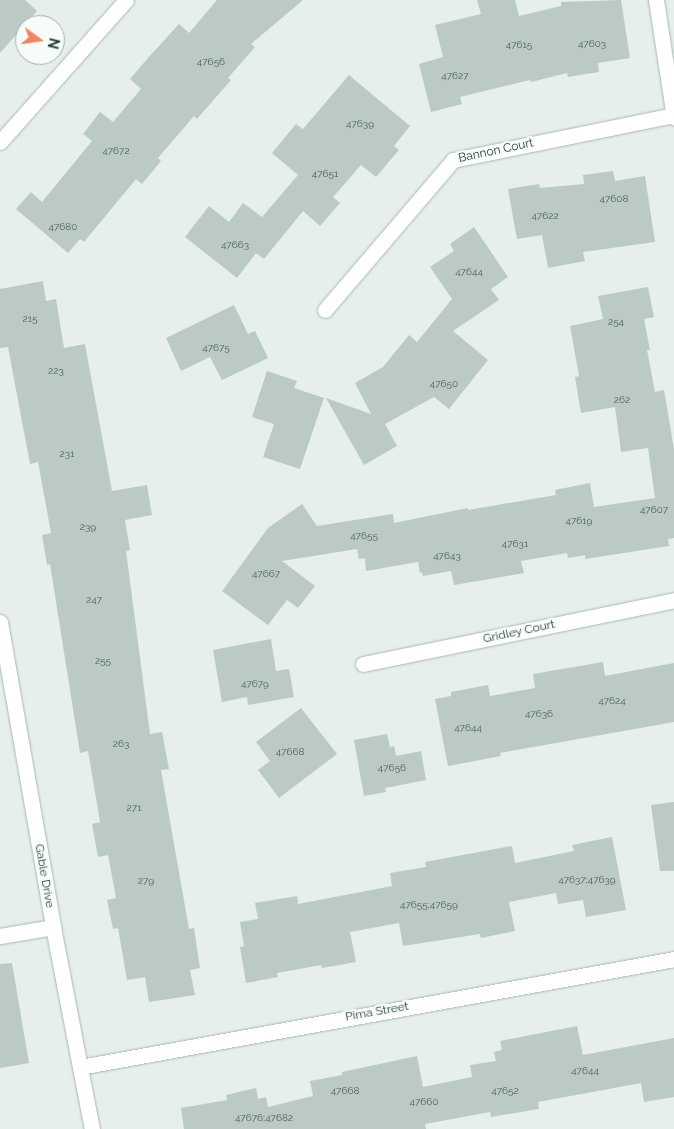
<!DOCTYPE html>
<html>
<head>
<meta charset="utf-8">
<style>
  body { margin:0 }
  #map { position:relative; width:674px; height:1129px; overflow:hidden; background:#e6efeb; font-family:Raleway,sans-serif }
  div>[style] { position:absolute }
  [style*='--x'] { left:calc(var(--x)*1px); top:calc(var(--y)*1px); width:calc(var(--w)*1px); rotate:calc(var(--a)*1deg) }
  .building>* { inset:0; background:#bbcac4 }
  .roads { filter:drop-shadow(0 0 1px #a8b8b2) drop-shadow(0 0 1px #a8b8b2) }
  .minor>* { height:15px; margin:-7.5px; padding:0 7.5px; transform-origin:7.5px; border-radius:7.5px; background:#fff }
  span { translate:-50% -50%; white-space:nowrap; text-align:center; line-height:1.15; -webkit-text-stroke:4.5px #f7fbf9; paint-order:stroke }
  .number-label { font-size:10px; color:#4a645c }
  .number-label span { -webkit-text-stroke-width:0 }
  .street-label { font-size:12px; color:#24423a }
  .north { position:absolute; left:15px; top:15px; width:50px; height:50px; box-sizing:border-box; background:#f7fbf9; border:1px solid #a3b1ad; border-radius:50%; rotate:104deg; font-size:14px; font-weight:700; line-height:20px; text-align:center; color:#24423a }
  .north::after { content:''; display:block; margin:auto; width:18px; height:22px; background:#f4845f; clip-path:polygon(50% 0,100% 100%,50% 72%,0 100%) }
</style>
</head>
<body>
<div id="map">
  <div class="building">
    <div style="clip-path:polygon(0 0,25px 0,37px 11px,0 53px)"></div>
    <div style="clip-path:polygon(217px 0,303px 0,251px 44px,255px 47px,228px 78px,231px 80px,197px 119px,194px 116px,158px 158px,161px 161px,142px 184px,136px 179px,84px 242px,80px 239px,68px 253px,16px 209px,31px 192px,42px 202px,92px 141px,83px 134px,100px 112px,113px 122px,141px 89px,130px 79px,148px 58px,179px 24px,189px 33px)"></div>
    <div style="clip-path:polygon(477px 0,515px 0,519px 16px,561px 6px,561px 2px,621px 0,630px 58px,598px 63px,599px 72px,568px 77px,567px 73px,531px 82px,530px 80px,460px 97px,462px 104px,431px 112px,419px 64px,443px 57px,435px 25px,481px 14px)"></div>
    <div style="clip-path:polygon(349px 75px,410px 126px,394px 146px,399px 150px,376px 177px,361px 165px,333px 197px,340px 203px,320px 226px,303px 211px,264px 259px,256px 253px,237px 278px,185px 237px,209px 206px,229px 222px,243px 203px,262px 217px,298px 175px,272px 153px,296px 124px,303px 129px)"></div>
    <div style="clip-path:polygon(613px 171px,615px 181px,645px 176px,655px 242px,583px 252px,585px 261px,548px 268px,542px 235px,517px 239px,508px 189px,539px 184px,540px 188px,584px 184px,583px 175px)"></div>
    <div style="clip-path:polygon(474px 227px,508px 277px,491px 289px,499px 300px,453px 331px,488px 360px,449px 409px,434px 397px,385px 424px,397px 446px,364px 465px,326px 398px,371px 414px,355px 383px,383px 367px,409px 335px,417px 342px,452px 299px,430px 267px,454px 251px,450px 244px)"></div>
    <div style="clip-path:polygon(43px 281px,46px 301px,56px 299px,64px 348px,85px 344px,112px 491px,147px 485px,152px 515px,125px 520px,130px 550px,126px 551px,150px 734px,162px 732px,169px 769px,161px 770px,189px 929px,194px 928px,200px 968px,190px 970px,195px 995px,149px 1002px,145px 977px,127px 980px,118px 928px,113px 929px,107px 900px,116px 898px,108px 855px,98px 857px,92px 824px,100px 822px,88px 751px,80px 753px,50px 564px,47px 565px,42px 535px,51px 533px,38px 462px,30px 464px,8px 347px,0 348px,0 289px)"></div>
    <div style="clip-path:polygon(648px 287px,654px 317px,644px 319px,650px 350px,647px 350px,655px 392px,664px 390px,674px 449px,674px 538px,668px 539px,669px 546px,585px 559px,585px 555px,568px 558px,567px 553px,521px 561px,524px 573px,454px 585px,451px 571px,423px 576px,422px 572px,420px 573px,418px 562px,366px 571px,365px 558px,359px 559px,357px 549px,282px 561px,315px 586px,298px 608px,287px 600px,268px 625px,222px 591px,268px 528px,302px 504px,317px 526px,393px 514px,394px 523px,468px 508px,468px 510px,556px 495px,555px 490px,590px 483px,594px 507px,655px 498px,648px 448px,621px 452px,615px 407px,581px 413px,575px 377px,579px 376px,570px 326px,603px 319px,598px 296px)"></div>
    <div style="clip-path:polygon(234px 305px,248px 334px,255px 331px,268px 358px,222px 380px,210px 357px,181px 371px,166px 338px)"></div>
    <div style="clip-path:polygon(267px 371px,297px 381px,294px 388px,324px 398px,300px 469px,263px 457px,274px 424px,252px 417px)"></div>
    <div style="clip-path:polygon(271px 639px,276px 671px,289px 669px,294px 697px,248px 705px,247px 697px,222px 702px,213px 650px)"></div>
    <div style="clip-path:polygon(603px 662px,605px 676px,674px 663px,674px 722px,500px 753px,501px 756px,448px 766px,435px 699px,451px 696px,451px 692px,488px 685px,490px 696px,535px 688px,533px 674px)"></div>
    <div style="clip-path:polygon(301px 708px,337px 754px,279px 798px,258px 770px,270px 761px,256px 742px)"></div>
    <div style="clip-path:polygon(387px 734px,390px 747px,394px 746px,396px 756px,421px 751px,426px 780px,385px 788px,386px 792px,364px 796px,354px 740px)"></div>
    <div style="clip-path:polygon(674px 802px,674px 871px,660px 871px,651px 805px)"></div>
    <div style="clip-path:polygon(612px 837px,626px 910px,586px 917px,583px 900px,558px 904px,556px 893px,509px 902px,515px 931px,481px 938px,480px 934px,403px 946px,399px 923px,350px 932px,356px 962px,322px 968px,321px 965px,277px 973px,278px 977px,246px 983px,240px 947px,244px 946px,240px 922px,258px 919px,255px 903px,297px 896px,298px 904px,392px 886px,390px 873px,426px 867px,425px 862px,512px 846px,515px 863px,574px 851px,572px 845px)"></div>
    <div style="clip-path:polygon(12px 963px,29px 1063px,0 1068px,0 964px)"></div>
    <div style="clip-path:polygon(577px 1026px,583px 1055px,674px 1038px,674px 1097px,644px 1102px,641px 1083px,538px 1102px,539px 1109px,491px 1117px,490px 1112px,425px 1124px,426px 1129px,184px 1129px,181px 1108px,227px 1100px,226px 1095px,256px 1088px,258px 1099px,266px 1097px,268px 1107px,313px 1096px,310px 1081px,342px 1075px,342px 1072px,417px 1056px,423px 1087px,472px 1077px,470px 1065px,496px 1061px,494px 1052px,502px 1050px,500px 1041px)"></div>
  </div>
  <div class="roads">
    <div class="minor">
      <div style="--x:656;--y:0;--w:119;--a:81.3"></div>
      <div style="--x:0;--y:142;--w:190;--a:-48.4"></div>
      <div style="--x:325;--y:310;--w:197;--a:-49.5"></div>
      <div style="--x:453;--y:160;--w:226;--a:-11.5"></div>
      <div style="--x:0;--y:622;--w:310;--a:80.1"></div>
      <div style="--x:53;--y:927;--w:206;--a:79.1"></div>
      <div style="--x:363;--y:664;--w:318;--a:-11.6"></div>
      <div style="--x:0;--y:936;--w:54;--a:-9.6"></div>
      <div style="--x:80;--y:1067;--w:604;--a:-10.3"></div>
    </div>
  </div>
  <div class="number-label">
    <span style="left:592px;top:44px">47603</span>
    <span style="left:519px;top:45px">47615</span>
    <span style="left:211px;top:62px">47656</span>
    <span style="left:455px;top:76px">47627</span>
    <span style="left:360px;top:124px">47639</span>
    <span style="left:116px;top:151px">47672</span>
    <span style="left:325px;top:174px">47651</span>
    <span style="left:614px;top:199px">47608</span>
    <span style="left:545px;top:216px">47622</span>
    <span style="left:63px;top:227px">47680</span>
    <span style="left:235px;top:245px">47663</span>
    <span style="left:469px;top:272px">47644</span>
    <span style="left:30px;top:319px">215</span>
    <span style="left:616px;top:322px">254</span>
    <span style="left:216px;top:348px">47675</span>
    <span style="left:56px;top:371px">223</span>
    <span style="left:444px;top:384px">47650</span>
    <span style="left:622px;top:400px">262</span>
    <span style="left:67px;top:454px">231</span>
    <span style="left:654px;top:510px">47607</span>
    <span style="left:579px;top:521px">47619</span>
    <span style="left:88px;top:527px">239</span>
    <span style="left:364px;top:536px">47655</span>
    <span style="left:515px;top:544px">47631</span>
    <span style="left:447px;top:556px">47643</span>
    <span style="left:266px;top:574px">47667</span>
    <span style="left:94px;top:600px">247</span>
    <span style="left:103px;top:661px">255</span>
    <span style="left:255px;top:684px">47679</span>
    <span style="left:612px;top:701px">47624</span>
    <span style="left:539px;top:714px">47636</span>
    <span style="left:468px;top:728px">47644</span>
    <span style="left:121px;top:744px">263</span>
    <span style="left:290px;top:752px">47668</span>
    <span style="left:392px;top:768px">47656</span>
    <span style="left:134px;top:808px">271</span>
    <span style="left:587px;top:880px">47637;47639</span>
    <span style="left:146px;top:881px">279</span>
    <span style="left:429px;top:905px">47655;47659</span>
    <span style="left:585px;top:1071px">47644</span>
    <span style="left:345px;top:1091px">47668</span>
    <span style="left:505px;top:1091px">47652</span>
    <span style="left:424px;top:1102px">47660</span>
    <span style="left:264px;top:1118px">47676;47682</span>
  </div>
  <div class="street-label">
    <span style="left:496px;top:151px;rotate:-12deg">Bannon Court</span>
    <span style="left:519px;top:632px;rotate:-12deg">Gridley Court</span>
    <span style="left:44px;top:876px;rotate:80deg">Gable Drive</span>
    <span style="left:377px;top:1012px;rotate:-10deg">Pima Street</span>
  </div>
  <div class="north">N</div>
</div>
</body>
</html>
